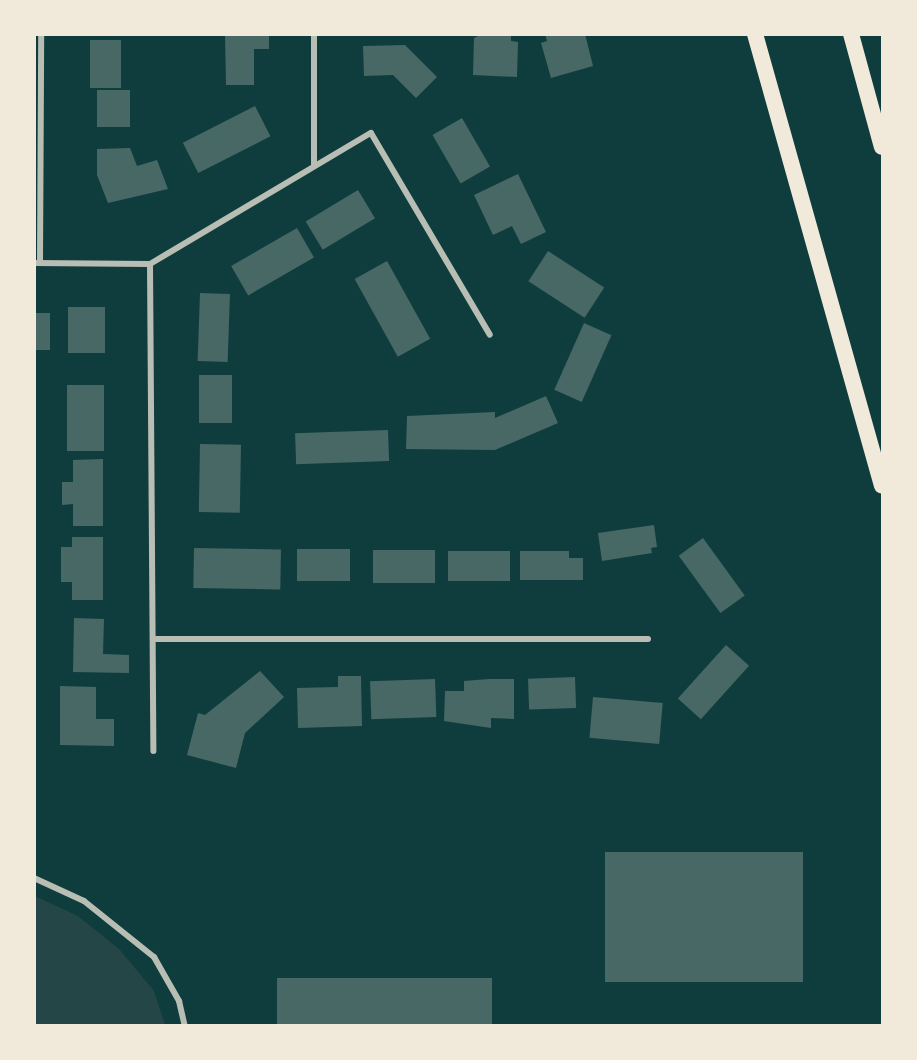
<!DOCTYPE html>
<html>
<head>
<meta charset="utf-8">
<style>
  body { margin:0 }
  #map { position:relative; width:917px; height:1060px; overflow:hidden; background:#0f3d3e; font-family:Barlow,sans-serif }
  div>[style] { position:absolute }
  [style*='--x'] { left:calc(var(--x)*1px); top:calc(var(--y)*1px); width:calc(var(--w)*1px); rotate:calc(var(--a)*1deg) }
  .green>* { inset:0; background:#244646 }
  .building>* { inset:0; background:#486865; transform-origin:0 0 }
  .minor>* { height:6px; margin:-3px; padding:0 3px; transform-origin:3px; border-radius:3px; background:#b8beb3 }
  .motorway>* { height:16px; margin:-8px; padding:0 8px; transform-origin:8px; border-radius:8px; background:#f1e9da }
  span { translate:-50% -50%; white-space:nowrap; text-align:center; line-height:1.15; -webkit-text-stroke:4.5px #f1e9da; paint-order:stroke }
  .frame { position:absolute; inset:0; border:36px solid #f1e9da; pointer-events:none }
</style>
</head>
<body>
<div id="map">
  <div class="green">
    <div style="clip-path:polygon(35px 896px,78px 916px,119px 949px,154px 991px,165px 1025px,35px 1025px)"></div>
  </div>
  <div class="building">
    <div style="clip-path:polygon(225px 34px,269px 34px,269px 49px,254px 49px,254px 85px,226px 85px)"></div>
    <div style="clip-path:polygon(482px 34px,511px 34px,511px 41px,518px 42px,517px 77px,473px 75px,474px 38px)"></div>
    <div style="clip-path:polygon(545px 34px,585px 34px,593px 66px,551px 78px,541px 43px,547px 41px)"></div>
    <div style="left:90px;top:40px;width:31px;height:48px"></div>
    <div style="clip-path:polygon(405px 45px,437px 77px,416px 98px,393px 75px,364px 76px,363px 46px)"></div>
    <div style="left:97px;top:90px;width:33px;height:37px"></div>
    <div style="left:255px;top:106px;width:34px;height:81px;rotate:63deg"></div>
    <div style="left:462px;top:118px;width:56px;height:34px;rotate:60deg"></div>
    <div style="clip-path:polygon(130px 148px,137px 166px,157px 160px,168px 189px,108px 203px,97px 175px,97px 149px)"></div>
    <div style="clip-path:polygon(518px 174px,546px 232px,521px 244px,512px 226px,493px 235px,474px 195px)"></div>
    <div style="left:358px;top:190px;width:33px;height:61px;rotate:59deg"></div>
    <div style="left:297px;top:228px;width:34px;height:76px;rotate:60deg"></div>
    <div style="left:548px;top:251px;width:67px;height:36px;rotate:33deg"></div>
    <div style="left:387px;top:261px;width:89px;height:37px;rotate:61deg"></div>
    <div style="left:200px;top:293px;width:30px;height:68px;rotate:2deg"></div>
    <div style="left:68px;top:307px;width:37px;height:46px"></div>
    <div style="left:34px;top:313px;width:16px;height:37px"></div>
    <div style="left:584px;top:323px;width:30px;height:73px;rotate:24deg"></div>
    <div style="left:199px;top:375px;width:33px;height:48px"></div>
    <div style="left:67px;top:385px;width:37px;height:66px"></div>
    <div style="clip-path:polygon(546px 396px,558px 423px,495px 450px,406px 449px,407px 416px,495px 412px,495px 418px)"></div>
    <div style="left:388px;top:430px;width:31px;height:93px;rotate:88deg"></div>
    <div style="left:200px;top:444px;width:41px;height:68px;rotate:1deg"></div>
    <div style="clip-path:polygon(103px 459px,103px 526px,73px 526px,73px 504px,62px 505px,62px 482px,73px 482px,73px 460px)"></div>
    <div style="clip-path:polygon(654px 525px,657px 547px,651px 548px,652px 553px,602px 561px,598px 533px)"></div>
    <div style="clip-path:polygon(72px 537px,103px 537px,103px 600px,72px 600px,72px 582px,61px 582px,61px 547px,72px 547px)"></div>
    <div style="left:703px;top:538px;width:71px;height:30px;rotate:54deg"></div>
    <div style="left:194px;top:548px;width:87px;height:40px;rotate:1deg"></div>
    <div style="left:350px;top:549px;width:32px;height:53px;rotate:90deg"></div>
    <div style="left:373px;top:550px;width:62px;height:33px"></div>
    <div style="left:448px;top:551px;width:62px;height:30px"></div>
    <div style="clip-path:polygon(520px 551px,569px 551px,569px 558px,583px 558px,583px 580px,520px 580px)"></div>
    <div style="clip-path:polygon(74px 618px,104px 619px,103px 654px,129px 655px,129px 673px,73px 672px)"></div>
    <div style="left:726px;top:645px;width:31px;height:72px;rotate:42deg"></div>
    <div style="clip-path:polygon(260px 671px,284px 697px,245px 733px,236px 768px,187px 755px,198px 713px,205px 715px)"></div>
    <div style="clip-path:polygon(338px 676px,361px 676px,362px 726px,298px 728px,297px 688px,338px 687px)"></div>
    <div style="left:575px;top:677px;width:31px;height:47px;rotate:88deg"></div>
    <div style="left:435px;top:679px;width:38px;height:65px;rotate:88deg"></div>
    <div style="clip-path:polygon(489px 679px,514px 679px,514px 719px,491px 718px,491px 728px,444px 721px,445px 691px,464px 691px,464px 681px)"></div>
    <div style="clip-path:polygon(60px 686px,96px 687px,96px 719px,114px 719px,114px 746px,60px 745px)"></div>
    <div style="left:593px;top:697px;width:70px;height:41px;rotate:5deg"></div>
    <div style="left:803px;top:852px;width:130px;height:198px;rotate:90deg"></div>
    <div style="left:492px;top:978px;width:48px;height:215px;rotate:90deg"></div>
  </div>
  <div class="minor">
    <div style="--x:314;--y:164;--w:130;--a:-90"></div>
    <div style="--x:34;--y:263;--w:116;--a:0.5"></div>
    <div style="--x:150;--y:264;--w:257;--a:-30.7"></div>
    <div style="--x:371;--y:133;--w:234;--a:59.5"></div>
    <div style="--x:40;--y:263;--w:229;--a:-89.7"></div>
    <div style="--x:150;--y:264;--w:487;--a:89.6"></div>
    <div style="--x:154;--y:639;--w:494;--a:0"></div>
    <div style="--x:34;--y:878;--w:55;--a:24.7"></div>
    <div style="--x:84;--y:901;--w:90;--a:38.7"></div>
    <div style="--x:154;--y:957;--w:51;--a:60.4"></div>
    <div style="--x:179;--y:1001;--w:26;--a:77"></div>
  </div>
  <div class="motorway">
    <div style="--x:755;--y:34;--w:469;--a:74.3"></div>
    <div style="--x:851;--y:34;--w:117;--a:74.7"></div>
  </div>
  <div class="frame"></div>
</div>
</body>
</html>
